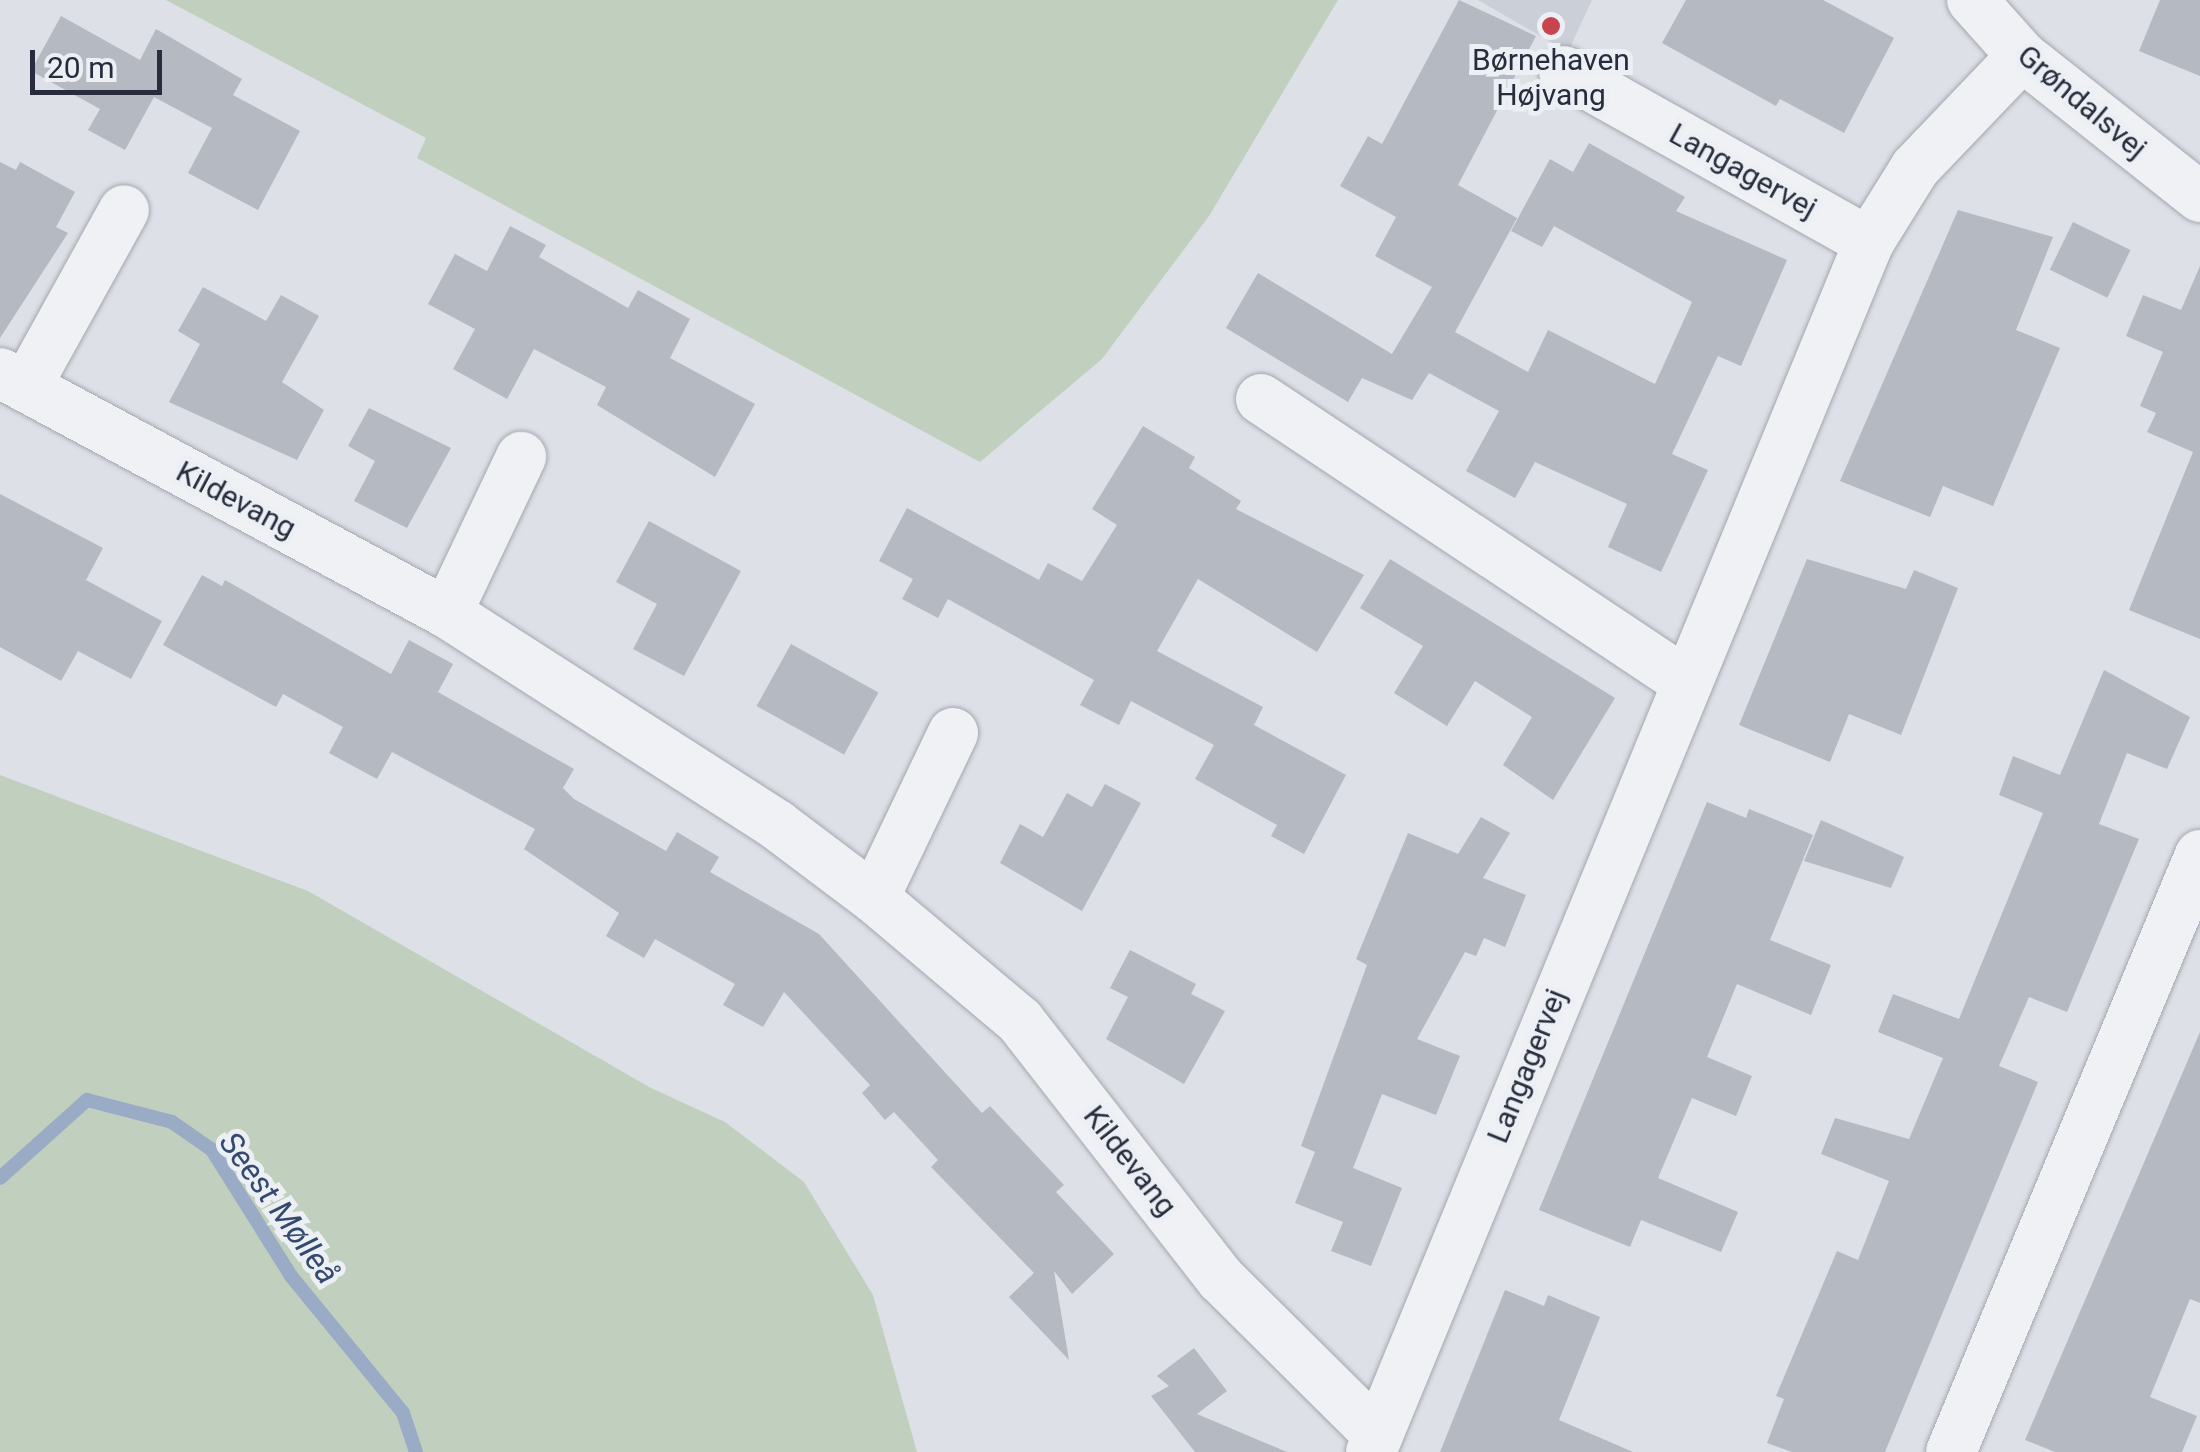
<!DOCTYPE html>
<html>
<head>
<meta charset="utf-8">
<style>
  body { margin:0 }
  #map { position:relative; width:2200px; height:1452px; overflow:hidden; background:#dde0e6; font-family:Roboto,sans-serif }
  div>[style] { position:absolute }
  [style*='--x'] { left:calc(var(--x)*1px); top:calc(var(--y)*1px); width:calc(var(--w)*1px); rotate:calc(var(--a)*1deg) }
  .built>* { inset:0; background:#cbcfd8 }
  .green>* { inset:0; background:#c1d0be }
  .stream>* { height:14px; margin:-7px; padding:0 7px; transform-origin:7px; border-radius:7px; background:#99abc5 }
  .building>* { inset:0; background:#b4b9c2; transform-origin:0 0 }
  .roads { filter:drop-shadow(0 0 2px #a3a7b0) drop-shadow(0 0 2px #a3a7b0) }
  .minor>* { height:50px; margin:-25px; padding:0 25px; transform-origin:25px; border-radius:25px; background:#eff1f5 }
  .dots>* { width:28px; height:28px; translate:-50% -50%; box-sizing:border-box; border:5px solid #eceff4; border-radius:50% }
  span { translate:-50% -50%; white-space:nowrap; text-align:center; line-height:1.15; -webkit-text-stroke:10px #eceff4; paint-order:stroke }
  .poi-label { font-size:30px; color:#272d3c }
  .street-label { font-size:30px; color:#272d3c }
  .water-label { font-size:32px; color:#33496e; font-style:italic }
  .scale { position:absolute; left:30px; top:50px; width:132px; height:45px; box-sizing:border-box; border:5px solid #272d3c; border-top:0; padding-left:12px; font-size:30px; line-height:35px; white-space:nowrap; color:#272d3c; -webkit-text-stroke:8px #eceff4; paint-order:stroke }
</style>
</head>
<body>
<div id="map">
  <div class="built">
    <div style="clip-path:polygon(1478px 0,1592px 0,1568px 52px)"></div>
  </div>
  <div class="green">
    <div style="clip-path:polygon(166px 0,1338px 0,1209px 216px,1102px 359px,980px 462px,417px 158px,426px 138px)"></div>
    <div style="clip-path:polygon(0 775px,308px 891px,651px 1088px,725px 1122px,804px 1182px,873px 1295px,917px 1452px,0 1452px)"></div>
  </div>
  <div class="stream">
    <div style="--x:0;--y:1178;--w:117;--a:-41.9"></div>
    <div style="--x:87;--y:1100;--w:88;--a:14.5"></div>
    <div style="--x:172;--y:1122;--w:49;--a:35"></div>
    <div style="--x:212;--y:1150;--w:149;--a:57.9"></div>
    <div style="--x:291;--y:1276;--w:177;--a:50.7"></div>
    <div style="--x:403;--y:1413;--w:41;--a:71.6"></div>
  </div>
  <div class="building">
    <div style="clip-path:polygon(1459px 0,1536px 36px,1458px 185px,1517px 218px,1455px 332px,1528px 372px,1548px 330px,1655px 384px,1692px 302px,1554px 226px,1542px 247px,1511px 231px,1550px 159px,1573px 172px,1589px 143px,1685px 197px,1676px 211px,1787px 260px,1741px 366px,1718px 356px,1672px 454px,1708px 470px,1661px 572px,1608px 547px,1627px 504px,1535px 462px,1515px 498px,1466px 471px,1499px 411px,1429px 373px,1412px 400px,1362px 378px,1348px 402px,1226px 328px,1258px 273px,1392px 354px,1432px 287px,1375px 256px,1396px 217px,1340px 186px,1368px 136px,1382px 144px)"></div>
    <div style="clip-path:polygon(1686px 0,1823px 0,1894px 38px,1844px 133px,1780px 99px,1776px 106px,1662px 43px)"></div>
    <div style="clip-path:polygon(2160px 0,2200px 0,2200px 76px,2139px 51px)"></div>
    <div style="clip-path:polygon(61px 16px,140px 60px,156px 29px,242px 79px,233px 95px,300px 131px,258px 210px,188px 173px,212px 128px,154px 97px,125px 150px,88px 130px,100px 109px,31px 71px)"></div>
    <div style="clip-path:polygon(0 162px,16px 170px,20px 162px,75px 192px,56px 227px,68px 233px,0 338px)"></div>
    <div style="clip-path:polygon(1958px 210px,2053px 237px,2016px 330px,2060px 348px,1993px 506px,1943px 486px,1930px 517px,1840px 481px)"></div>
    <div style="left:2073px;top:222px;width:64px;height:53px;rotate:26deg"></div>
    <div style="clip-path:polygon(510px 226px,546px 245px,539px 257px,628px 308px,638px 290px,690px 319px,670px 358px,755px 404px,715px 477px,597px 405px,606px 387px,534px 349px,507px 399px,453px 369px,475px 329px,428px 304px,455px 254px,487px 271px)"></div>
    <div style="clip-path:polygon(2200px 266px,2200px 639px,2129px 610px,2193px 452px,2147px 432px,2156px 413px,2140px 406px,2163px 352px,2126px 336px,2143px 295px,2181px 310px)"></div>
    <div style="clip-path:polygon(203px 287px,266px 321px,281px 295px,319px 316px,282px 382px,324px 410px,297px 460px,169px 402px,200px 344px,178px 331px)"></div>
    <div style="clip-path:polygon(369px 408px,451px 448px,407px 528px,354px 501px,375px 461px,348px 446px)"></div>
    <div style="clip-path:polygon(1143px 426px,1195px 457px,1189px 468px,1241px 501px,1236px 509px,1364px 575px,1317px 652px,1198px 579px,1157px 651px,1263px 707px,1254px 725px,1346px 775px,1304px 854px,1271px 836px,1277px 825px,1195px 779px,1214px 745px,1131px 701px,1119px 725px,1080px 705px,1094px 680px,948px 599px,938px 618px,902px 599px,913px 579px,879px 561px,907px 508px,1039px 580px,1048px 563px,1082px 581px,1117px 525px,1092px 509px)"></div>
    <div style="clip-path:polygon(0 494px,103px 548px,86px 580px,162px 621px,131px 679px,78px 651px,61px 681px,0 647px)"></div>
    <div style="clip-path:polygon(649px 521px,741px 571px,684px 676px,633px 649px,657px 604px,616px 582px)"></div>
    <div style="clip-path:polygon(1390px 559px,1615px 698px,1553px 800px,1503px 765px,1532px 717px,1475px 681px,1447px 726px,1394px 693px,1423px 646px,1360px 608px)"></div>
    <div style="clip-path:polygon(1807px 559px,1906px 589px,1914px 570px,1958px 588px,1901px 735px,1849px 714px,1830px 762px,1739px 725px)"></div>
    <div style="clip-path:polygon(202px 575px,222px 586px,225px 580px,391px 674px,409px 640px,453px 664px,438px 692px,574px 769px,563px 788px,574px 799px,666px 851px,677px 832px,719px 857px,710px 872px,819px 934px,982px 1113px,990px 1106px,1064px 1185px,1056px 1192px,1114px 1254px,1072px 1294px,1054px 1271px,1069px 1360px,1009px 1297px,1034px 1273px,931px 1167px,938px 1160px,894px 1112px,885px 1120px,862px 1093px,870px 1085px,784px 992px,763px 1027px,723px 1005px,735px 984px,655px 939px,644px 958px,606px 936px,619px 913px,524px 849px,535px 829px,392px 752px,377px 779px,329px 753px,343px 727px,283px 694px,276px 707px,163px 645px)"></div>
    <div style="left:791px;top:644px;width:100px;height:71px;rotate:29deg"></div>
    <div style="clip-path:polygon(2104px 670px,2190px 717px,2167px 769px,2127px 753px,2099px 824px,2139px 839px,2067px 1012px,2029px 997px,1999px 1066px,2038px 1082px,1885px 1452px,1792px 1452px,1767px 1443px,1784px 1399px,1776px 1396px,1837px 1251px,1858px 1260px,1889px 1181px,1821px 1154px,1835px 1118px,1909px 1139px,1943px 1058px,1878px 1032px,1893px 994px,1959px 1019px,2043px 813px,1999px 795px,2013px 756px,2060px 775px)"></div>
    <div style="clip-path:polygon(1105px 784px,1141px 803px,1082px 911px,1000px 863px,1020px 824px,1043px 837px,1067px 793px,1092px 807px)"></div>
    <div style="clip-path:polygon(1707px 802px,1746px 818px,1749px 809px,1813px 835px,1770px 940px,1831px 965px,1811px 1015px,1737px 984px,1707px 1057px,1752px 1076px,1736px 1116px,1692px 1098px,1658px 1178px,1738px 1212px,1721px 1252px,1641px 1220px,1630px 1247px,1539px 1210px)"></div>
    <div style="clip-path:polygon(1481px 817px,1510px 833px,1483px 878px,1526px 895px,1505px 947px,1484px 938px,1476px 956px,1465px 952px,1417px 1039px,1460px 1056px,1436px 1115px,1382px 1094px,1353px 1168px,1402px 1188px,1371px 1266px,1331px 1251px,1343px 1222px,1295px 1203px,1315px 1152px,1301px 1146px,1367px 965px,1356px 959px,1408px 833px,1458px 854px)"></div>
    <div style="clip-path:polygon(1821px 820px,1904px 857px,1891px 888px,1804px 861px)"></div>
    <div style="clip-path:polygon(1130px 950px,1196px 984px,1191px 994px,1225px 1011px,1184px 1084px,1106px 1039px,1128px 997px,1110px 988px)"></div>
    <div style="clip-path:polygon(2200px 1032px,2200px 1303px,2190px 1299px,2150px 1397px,2197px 1416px,2182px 1452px,2055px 1452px,2025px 1440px)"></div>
    <div style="clip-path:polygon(1505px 1290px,1544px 1306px,1548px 1295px,1600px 1317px,1559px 1420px,1633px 1452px,1440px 1452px)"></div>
    <div style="clip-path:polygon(1194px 1348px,1227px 1391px,1197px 1414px,1287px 1452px,1195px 1452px,1151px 1396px,1169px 1386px,1157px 1376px)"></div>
  </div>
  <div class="roads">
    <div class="minor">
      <div style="--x:1972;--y:0;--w:75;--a:48.2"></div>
      <div style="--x:2022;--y:56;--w:227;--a:38.4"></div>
      <div style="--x:1564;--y:71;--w:350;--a:29.3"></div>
      <div style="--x:0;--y:373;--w:507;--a:28.23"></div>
      <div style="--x:447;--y:613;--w:392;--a:32.7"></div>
      <div style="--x:777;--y:825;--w:121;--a:37"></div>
      <div style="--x:874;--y:898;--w:191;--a:40.1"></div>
      <div style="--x:1020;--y:1021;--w:327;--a:52.1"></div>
      <div style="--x:1221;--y:1279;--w:221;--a:44.8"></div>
      <div style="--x:26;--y:387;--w:202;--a:-61"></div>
      <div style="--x:1261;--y:399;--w:507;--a:33.66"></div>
      <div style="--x:447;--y:613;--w:173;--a:-64.6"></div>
      <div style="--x:874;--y:898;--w:183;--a:-64.4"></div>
      <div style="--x:1371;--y:1452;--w:1308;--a:-67.63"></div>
      <div style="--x:1869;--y:242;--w:87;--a:-58.1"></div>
      <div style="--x:1915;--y:168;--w:155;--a:-46.3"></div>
      <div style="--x:1951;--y:1452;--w:647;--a:-67.36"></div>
    </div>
  </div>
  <div class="dots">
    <div style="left:1551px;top:26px;background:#c84550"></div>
  </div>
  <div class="poi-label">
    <span style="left:1551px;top:77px">Børnehaven<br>Højvang</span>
  </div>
  <div class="street-label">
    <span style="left:2082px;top:102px;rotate:40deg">Grøndalsvej</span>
    <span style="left:1743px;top:171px;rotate:29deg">Langagervej</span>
    <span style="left:236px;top:500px;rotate:28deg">Kildevang</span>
    <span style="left:1527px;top:1066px;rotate:-68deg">Langagervej</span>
    <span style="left:1130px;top:1161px;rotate:52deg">Kildevang</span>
  </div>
  <div class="water-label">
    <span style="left:279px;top:1208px;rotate:54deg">Seest Mølleå</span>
  </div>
  <div class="scale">20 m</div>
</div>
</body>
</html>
